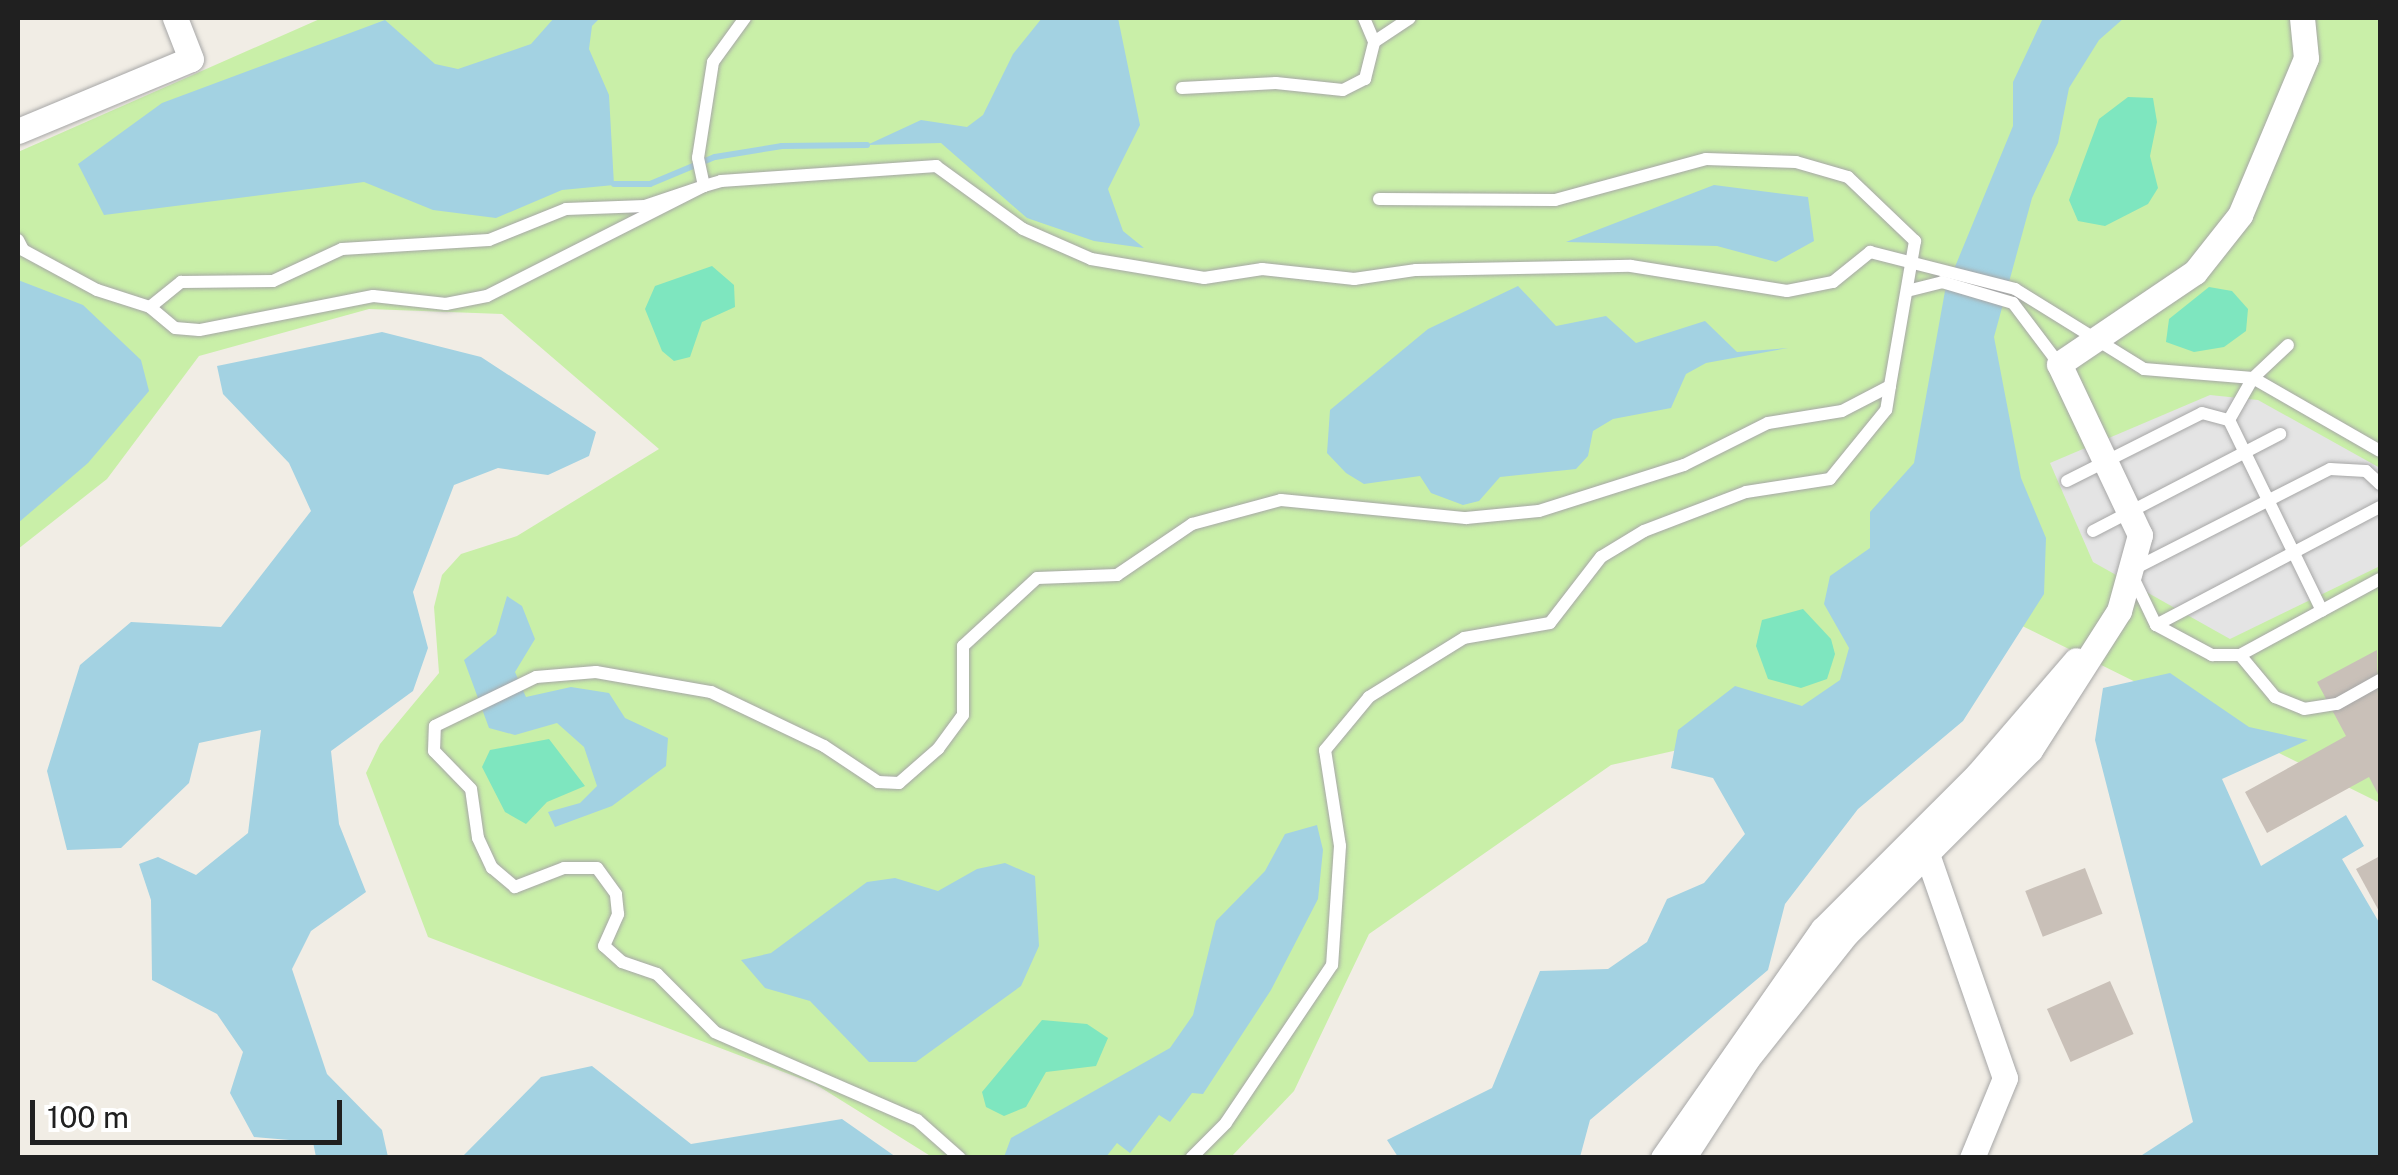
<!DOCTYPE html>
<html>
<head>
<meta charset="utf-8">
<style>
  body { margin:0 }
  #map { position:relative; width:2398px; height:1175px; overflow:hidden; background:#f1ede5; font-family:"Public Sans",sans-serif }
  div>[style] { position:absolute }
  [style*='--x'] { left:calc(var(--x)*1px); top:calc(var(--y)*1px); width:calc(var(--w)*1px); rotate:calc(var(--a)*1deg) }
  .grass>* { inset:0; background:#c9efa8 }
  .pitch>* { inset:0; background:#7ee6bf }
  .parking>* { inset:0; background:#e4e4e4 }
  .water>* { inset:0; background:#a3d2e2 }
  .stream>* { height:6px; margin:-3px; padding:0 3px; transform-origin:3px; border-radius:3px; background:#a3d2e2 }
  .building>* { inset:0; background:#c9c0b8; transform-origin:0 0 }
  .roads { filter:drop-shadow(0 0 2px #a7a7a7) drop-shadow(0 0 2px #a7a7a7) }
  .lane>* { height:12px; margin:-6px; padding:0 6px; transform-origin:6px; border-radius:6px; background:#fff }
  .street>* { height:25px; margin:-12.5px; padding:0 12.5px; transform-origin:12.5px; border-radius:12.5px; background:#fff }
  span { translate:-50% -50%; white-space:nowrap; text-align:center; line-height:1.15; -webkit-text-stroke:10px #fff; paint-order:stroke }
  .frame { position:absolute; inset:0; border:20px solid #202020; pointer-events:none }
  .scale { position:absolute; left:30px; top:1100px; width:312px; height:45px; box-sizing:border-box; border:5px solid #202020; border-top:0; padding-left:12px; font-size:30px; line-height:35px; white-space:nowrap; color:#202020; -webkit-text-stroke:8px #fff; paint-order:stroke }
</style>
</head>
<body>
<div id="map">
  <div class="grass">
    <div style="clip-path:polygon(322px 18px,2380px 18px,2380px 803px,2008px 619px,1865px 708px,1611px 765px,1369px 934px,1294px 1091px,1231px 1157px,932px 1157px,815px 1084px,428px 937px,366px 773px,380px 744px,439px 673px,434px 607px,442px 575px,461px 554px,517px 536px,659px 449px,502px 314px,369px 309px,199px 356px,107px 479px,18px 549px,18px 152px)"></div>
  </div>
  <div class="pitch">
    <div style="clip-path:polygon(2128px 97px,2153px 98px,2157px 122px,2150px 156px,2158px 188px,2148px 204px,2105px 226px,2078px 221px,2069px 200px,2099px 119px)"></div>
    <div style="clip-path:polygon(712px 266px,734px 285px,735px 307px,702px 322px,690px 357px,674px 361px,662px 351px,645px 309px,655px 286px)"></div>
    <div style="clip-path:polygon(2209px 287px,2232px 291px,2248px 309px,2246px 331px,2224px 347px,2194px 352px,2166px 342px,2169px 319px)"></div>
    <div style="clip-path:polygon(1803px 609px,1831px 639px,1835px 654px,1827px 679px,1801px 688px,1768px 679px,1756px 646px,1762px 620px)"></div>
    <div style="clip-path:polygon(549px 739px,585px 786px,547px 802px,526px 824px,505px 812px,482px 767px,490px 750px)"></div>
    <div style="clip-path:polygon(1042px 1020px,1087px 1024px,1108px 1038px,1096px 1066px,1046px 1072px,1026px 1107px,1004px 1116px,986px 1107px,982px 1092px)"></div>
  </div>
  <div class="parking">
    <div style="clip-path:polygon(2210px 395px,2258px 400px,2380px 468px,2380px 566px,2230px 639px,2093px 562px,2050px 463px)"></div>
  </div>
  <div class="water">
    <div style="clip-path:polygon(554px 18px,600px 18px,592px 26px,589px 49px,609px 95px,614px 185px,562px 190px,496px 218px,433px 210px,364px 182px,104px 215px,78px 164px,162px 103px,385px 20px,435px 64px,458px 69px,531px 44px)"></div>
    <div style="clip-path:polygon(1042px 18px,1118px 18px,1140px 125px,1108px 189px,1123px 231px,1144px 248px,1094px 241px,1027px 218px,941px 143px,867px 145px,921px 120px,967px 127px,983px 115px,1013px 54px)"></div>
    <div style="clip-path:polygon(2043px 18px,2124px 18px,2099px 40px,2069px 88px,2058px 143px,2032px 198px,1994px 337px,2021px 478px,2046px 538px,2044px 594px,1963px 721px,1858px 809px,1785px 904px,1768px 970px,1590px 1120px,1580px 1157px,1398px 1157px,1387px 1140px,1492px 1088px,1540px 971px,1608px 969px,1647px 942px,1667px 899px,1704px 883px,1745px 834px,1713px 778px,1671px 768px,1678px 730px,1735px 686px,1802px 706px,1840px 680px,1849px 648px,1824px 604px,1830px 576px,1870px 548px,1870px 512px,1914px 463px,1945px 291px,2013px 126px,2013px 82px)"></div>
    <div style="clip-path:polygon(1714px 185px,1808px 197px,1814px 241px,1776px 262px,1717px 246px,1566px 242px)"></div>
    <div style="clip-path:polygon(18px 280px,83px 305px,141px 360px,149px 391px,88px 463px,18px 523px)"></div>
    <div style="clip-path:polygon(1518px 286px,1556px 326px,1606px 316px,1636px 343px,1705px 321px,1737px 352px,1788px 348px,1706px 363px,1686px 374px,1671px 408px,1613px 419px,1593px 431px,1588px 456px,1576px 469px,1500px 477px,1479px 501px,1463px 505px,1431px 493px,1420px 476px,1364px 484px,1346px 473px,1327px 453px,1330px 410px,1428px 329px)"></div>
    <div style="clip-path:polygon(382px 332px,481px 357px,596px 432px,589px 456px,548px 475px,498px 468px,454px 485px,413px 592px,428px 648px,413px 691px,331px 751px,339px 824px,366px 892px,311px 931px,292px 969px,327px 1074px,382px 1130px,388px 1157px,316px 1157px,313px 1142px,254px 1137px,230px 1093px,243px 1052px,217px 1014px,152px 980px,151px 900px,139px 864px,158px 857px,196px 875px,248px 833px,261px 730px,199px 743px,189px 783px,121px 848px,67px 850px,47px 771px,80px 665px,131px 622px,221px 627px,311px 511px,289px 463px,223px 394px,217px 366px)"></div>
    <div style="clip-path:polygon(507px 596px,522px 606px,535px 639px,515px 672px,526px 697px,571px 687px,609px 693px,625px 718px,668px 738px,666px 766px,612px 806px,555px 827px,548px 812px,580px 803px,597px 786px,584px 747px,557px 723px,515px 735px,489px 728px,464px 660px,496px 634px)"></div>
    <div style="clip-path:polygon(2170px 673px,2249px 727px,2308px 740px,2222px 779px,2261px 866px,2346px 815px,2364px 846px,2342px 859px,2380px 924px,2380px 1157px,2139px 1157px,2193px 1122px,2095px 740px,2103px 688px)"></div>
    <div style="clip-path:polygon(1317px 825px,1323px 850px,1318px 899px,1271px 990px,1203px 1094px,1192px 1093px,1170px 1122px,1159px 1115px,1130px 1153px,1117px 1143px,1106px 1157px,1004px 1157px,1011px 1138px,1170px 1048px,1193px 1015px,1216px 921px,1265px 871px,1285px 834px)"></div>
    <div style="clip-path:polygon(1005px 863px,1035px 876px,1039px 946px,1021px 986px,916px 1062px,869px 1062px,810px 1001px,765px 988px,741px 960px,771px 953px,867px 882px,895px 878px,938px 891px,977px 869px)"></div>
    <div style="clip-path:polygon(592px 1066px,691px 1144px,842px 1119px,896px 1157px,462px 1157px,541px 1077px)"></div>
  </div>
  <div class="stream">
    <div style="--x:614;--y:184;--w:36;--a:0"></div>
    <div style="--x:650;--y:184;--w:70;--a:-22.6"></div>
    <div style="--x:715;--y:157;--w:68;--a:-9.3"></div>
    <div style="--x:782;--y:146;--w:85;--a:-0.7"></div>
  </div>
  <div class="building">
    <div style="clip-path:polygon(2377px 650px,2380px 798px,2369px 777px,2267px 833px,2245px 792px,2346px 736px,2317px 682px)"></div>
    <div style="clip-path:polygon(2380px 856px,2380px 913px,2356px 869px)"></div>
    <div style="left:2085px;top:868px;width:49px;height:64px;rotate:69deg"></div>
    <div style="left:2110px;top:981px;width:58px;height:69px;rotate:66deg"></div>
  </div>
  <div class="roads">
    <div class="lane">
      <div style="--x:1364;--y:18;--w:26;--a:67"></div>
      <div style="--x:1374;--y:42;--w:43;--a:-33.7"></div>
      <div style="--x:1182;--y:88;--w:94;--a:-3"></div>
      <div style="--x:1276;--y:83;--w:67;--a:6"></div>
      <div style="--x:1343;--y:90;--w:25;--a:-27"></div>
      <div style="--x:1365;--y:79;--w:38;--a:-76"></div>
      <div style="--x:704;--y:186;--w:243;--a:153.1"></div>
      <div style="--x:487;--y:296;--w:42;--a:169"></div>
      <div style="--x:446;--y:304;--w:73;--a:-173.7"></div>
      <div style="--x:373;--y:296;--w:177;--a:168.9"></div>
      <div style="--x:199;--y:330;--w:24;--a:-175"></div>
      <div style="--x:175;--y:328;--w:33;--a:-140"></div>
      <div style="--x:150;--y:307;--w:40;--a:-39"></div>
      <div style="--x:181;--y:282;--w:92;--a:-0.6"></div>
      <div style="--x:273;--y:281;--w:76;--a:-24.9"></div>
      <div style="--x:342;--y:249;--w:147;--a:-3.5"></div>
      <div style="--x:489;--y:240;--w:83;--a:-21.9"></div>
      <div style="--x:566;--y:209;--w:79;--a:-2.2"></div>
      <div style="--x:645;--y:206;--w:62;--a:-18.7"></div>
      <div style="--x:704;--y:186;--w:18;--a:-16"></div>
      <div style="--x:721;--y:181;--w:216;--a:-4"></div>
      <div style="--x:936;--y:166;--w:107;--a:35.9"></div>
      <div style="--x:1023;--y:229;--w:74;--a:23.8"></div>
      <div style="--x:1091;--y:259;--w:115;--a:9.5"></div>
      <div style="--x:1204;--y:278;--w:59;--a:-8.8"></div>
      <div style="--x:1262;--y:269;--w:93;--a:6.2"></div>
      <div style="--x:1354;--y:279;--w:63;--a:-8.3"></div>
      <div style="--x:1416;--y:270;--w:215;--a:-1.1"></div>
      <div style="--x:1631;--y:266;--w:158;--a:9.1"></div>
      <div style="--x:1787;--y:291;--w:47;--a:-11.1"></div>
      <div style="--x:1833;--y:282;--w:48;--a:-39"></div>
      <div style="--x:1870;--y:252;--w:150;--a:14.3"></div>
      <div style="--x:2015;--y:289;--w:152;--a:31.8"></div>
      <div style="--x:2144;--y:369;--w:109;--a:4.7"></div>
      <div style="--x:2253;--y:378;--w:146;--a:29.9"></div>
      <div style="--x:704;--y:186;--w:29;--a:-102"></div>
      <div style="--x:698;--y:158;--w:97;--a:-81.1"></div>
      <div style="--x:713;--y:62;--w:54;--a:-54"></div>
      <div style="--x:1379;--y:199;--w:176;--a:0.3"></div>
      <div style="--x:1555;--y:200;--w:156;--a:-15.2"></div>
      <div style="--x:1706;--y:159;--w:90;--a:1.9"></div>
      <div style="--x:1796;--y:162;--w:54;--a:16.1"></div>
      <div style="--x:1848;--y:177;--w:93;--a:43.7"></div>
      <div style="--x:1915;--y:241;--w:147;--a:99.8"></div>
      <div style="--x:18;--y:240;--w:11;--a:63"></div>
      <div style="--x:23;--y:250;--w:84;--a:28.4"></div>
      <div style="--x:97;--y:290;--w:56;--a:17.8"></div>
      <div style="--x:1907;--y:291;--w:36;--a:-14"></div>
      <div style="--x:1942;--y:282;--w:74;--a:16.5"></div>
      <div style="--x:2013;--y:303;--w:76;--a:53"></div>
      <div style="--x:2229;--y:420;--w:48;--a:-60.3"></div>
      <div style="--x:2253;--y:378;--w:48;--a:-43.3"></div>
      <div style="--x:2067;--y:481;--w:151;--a:-26.7"></div>
      <div style="--x:2202;--y:413;--w:28;--a:15"></div>
      <div style="--x:2229;--y:420;--w:212;--a:64"></div>
      <div style="--x:2380;--y:484;--w:19;--a:-137"></div>
      <div style="--x:2366;--y:471;--w:36;--a:-177"></div>
      <div style="--x:2330;--y:469;--w:225;--a:153"></div>
      <div style="--x:2130;--y:571;--w:60;--a:64.3"></div>
      <div style="--x:2156;--y:625;--w:64;--a:28.2"></div>
      <div style="--x:2212;--y:655;--w:28;--a:0"></div>
      <div style="--x:2240;--y:655;--w:159;--a:-28.5"></div>
      <div style="--x:2093;--y:531;--w:211;--a:-27.4"></div>
      <div style="--x:2156;--y:625;--w:253;--a:-27.8"></div>
      <div style="--x:2240;--y:655;--w:55;--a:50.2"></div>
      <div style="--x:2275;--y:697;--w:31;--a:22"></div>
      <div style="--x:2304;--y:709;--w:33;--a:-9"></div>
      <div style="--x:2337;--y:704;--w:49;--a:-29.2"></div>
      <div style="--x:960;--y:1158;--w:57;--a:-138.5"></div>
      <div style="--x:917;--y:1120;--w:220;--a:-156.5"></div>
      <div style="--x:715;--y:1032;--w:82;--a:-135"></div>
      <div style="--x:657;--y:974;--w:37;--a:-161"></div>
      <div style="--x:622;--y:962;--w:24;--a:-138"></div>
      <div style="--x:604;--y:946;--w:35;--a:-66"></div>
      <div style="--x:618;--y:914;--w:20;--a:-96"></div>
      <div style="--x:616;--y:894;--w:32;--a:-126"></div>
      <div style="--x:597;--y:868;--w:33;--a:180"></div>
      <div style="--x:564;--y:868;--w:53;--a:158.8"></div>
      <div style="--x:515;--y:887;--w:30;--a:-140"></div>
      <div style="--x:492;--y:868;--w:33;--a:-115"></div>
      <div style="--x:478;--y:838;--w:49;--a:-98.1"></div>
      <div style="--x:471;--y:789;--w:53;--a:-134.2"></div>
      <div style="--x:434;--y:751;--w:25;--a:-88"></div>
      <div style="--x:435;--y:726;--w:112;--a:-25.9"></div>
      <div style="--x:536;--y:677;--w:60;--a:-4.8"></div>
      <div style="--x:596;--y:672;--w:117;--a:9.9"></div>
      <div style="--x:711;--y:692;--w:125;--a:25.5"></div>
      <div style="--x:824;--y:746;--w:65;--a:33.7"></div>
      <div style="--x:878;--y:782;--w:21;--a:3"></div>
      <div style="--x:899;--y:783;--w:52;--a:-41.1"></div>
      <div style="--x:938;--y:749;--w:42;--a:-53.7"></div>
      <div style="--x:963;--y:715;--w:69;--a:-90"></div>
      <div style="--x:963;--y:646;--w:100;--a:-42.6"></div>
      <div style="--x:1037;--y:578;--w:80;--a:-2.1"></div>
      <div style="--x:1117;--y:575;--w:91;--a:-34.2"></div>
      <div style="--x:1192;--y:524;--w:92;--a:-15.1"></div>
      <div style="--x:1281;--y:500;--w:186;--a:5.6"></div>
      <div style="--x:1466;--y:518;--w:73;--a:-5.5"></div>
      <div style="--x:1539;--y:511;--w:152;--a:-17.6"></div>
      <div style="--x:1684;--y:465;--w:94;--a:-26.6"></div>
      <div style="--x:1768;--y:423;--w:75;--a:-9.2"></div>
      <div style="--x:1842;--y:411;--w:54;--a:-27.5"></div>
      <div style="--x:1890;--y:386;--w:24;--a:99"></div>
      <div style="--x:1886;--y:410;--w:89;--a:129.1"></div>
      <div style="--x:1830;--y:479;--w:85;--a:171.2"></div>
      <div style="--x:1746;--y:492;--w:109;--a:159.1"></div>
      <div style="--x:1644;--y:531;--w:50;--a:148.8"></div>
      <div style="--x:1601;--y:557;--w:83;--a:127.7"></div>
      <div style="--x:1550;--y:623;--w:87;--a:170.1"></div>
      <div style="--x:1464;--y:638;--w:112;--a:148.2"></div>
      <div style="--x:1369;--y:697;--w:69;--a:129.7"></div>
      <div style="--x:1325;--y:750;--w:97;--a:81.1"></div>
      <div style="--x:1340;--y:846;--w:119;--a:93.8"></div>
      <div style="--x:1332;--y:965;--w:190;--a:123.9"></div>
      <div style="--x:1226;--y:1123;--w:49;--a:135"></div>
    </div>
    <div class="street">
      <div style="--x:18;--y:131;--w:187;--a:-22.6"></div>
      <div style="--x:191;--y:59;--w:44;--a:-111.3"></div>
      <div style="--x:1916;--y:847;--w:13;--a:32"></div>
      <div style="--x:1927;--y:854;--w:237;--a:70.8"></div>
      <div style="--x:2005;--y:1078;--w:87;--a:112.4"></div>
      <div style="--x:1663;--y:1158;--w:279;--a:-55.1"></div>
      <div style="--x:1823;--y:929;--w:219;--a:-45"></div>
      <div style="--x:1978;--y:774;--w:150;--a:-49.3"></div>
      <div style="--x:1683;--y:1158;--w:118;--a:-57.1"></div>
      <div style="--x:1747;--y:1059;--w:161;--a:-51.6"></div>
      <div style="--x:1847;--y:933;--w:259;--a:-45"></div>
      <div style="--x:2030;--y:750;--w:165;--a:-57.4"></div>
      <div style="--x:2119;--y:611;--w:79;--a:-74.6"></div>
      <div style="--x:2140;--y:535;--w:189;--a:-115.3"></div>
      <div style="--x:2059;--y:364;--w:164;--a:-34.1"></div>
      <div style="--x:2195;--y:272;--w:73;--a:-51.7"></div>
      <div style="--x:2240;--y:215;--w:170;--a:-67.2"></div>
      <div style="--x:2306;--y:58;--w:40;--a:-95.7"></div>
    </div>
  </div>
  <div class="frame"></div>
  <div class="scale">100 m</div>
</div>
</body>
</html>
